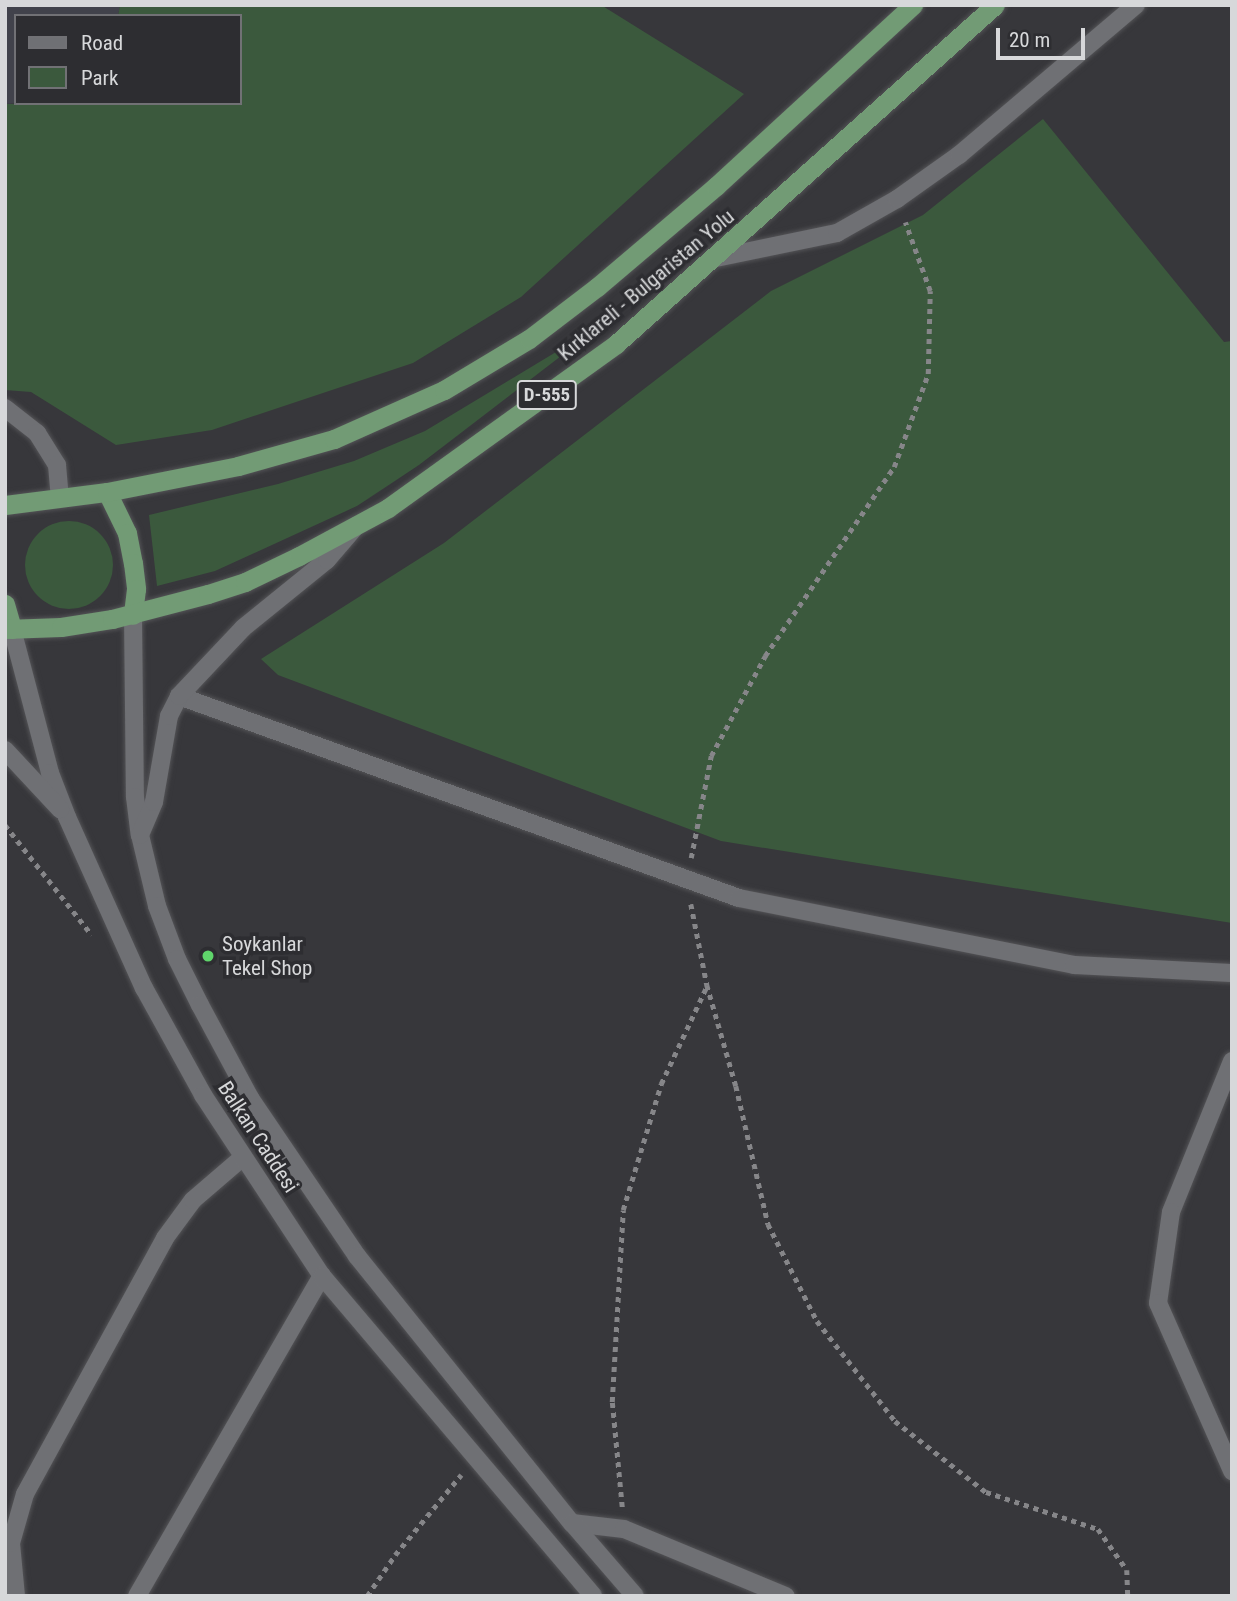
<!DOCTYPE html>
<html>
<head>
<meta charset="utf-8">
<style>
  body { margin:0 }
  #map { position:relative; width:1237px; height:1601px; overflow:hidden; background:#37373b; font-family:"Roboto Condensed",sans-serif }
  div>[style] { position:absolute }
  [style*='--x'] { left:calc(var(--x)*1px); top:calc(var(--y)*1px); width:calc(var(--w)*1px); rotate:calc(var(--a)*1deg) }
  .built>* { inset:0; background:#41424b }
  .green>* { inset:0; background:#3b593d }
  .round { border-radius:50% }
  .path>* { height:4.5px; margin-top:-2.25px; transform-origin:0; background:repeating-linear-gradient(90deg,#868689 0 5px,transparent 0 10px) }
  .roads { filter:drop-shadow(0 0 2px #535356) drop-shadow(0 0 2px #535356) }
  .minor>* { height:18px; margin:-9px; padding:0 9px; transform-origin:9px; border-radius:9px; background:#6f7074 }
  .tertiary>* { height:18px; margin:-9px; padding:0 9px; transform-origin:9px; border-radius:9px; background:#6f7074 }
  .secondary>* { height:18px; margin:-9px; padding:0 9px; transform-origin:9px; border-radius:9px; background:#6f7074 }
  .trunk>* { height:19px; margin:-9.5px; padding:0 9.5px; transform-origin:9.5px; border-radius:9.5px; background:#729b75 }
  .dots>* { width:19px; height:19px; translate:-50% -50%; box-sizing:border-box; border:4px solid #2d2d31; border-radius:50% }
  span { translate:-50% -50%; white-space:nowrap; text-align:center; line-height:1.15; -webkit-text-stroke:7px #2d2d31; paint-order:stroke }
  .shield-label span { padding:2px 5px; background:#2d2d31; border:2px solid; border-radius:5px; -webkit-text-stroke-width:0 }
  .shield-label { font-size:19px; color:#d7d8da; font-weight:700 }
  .street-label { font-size:21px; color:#d7d8da }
  .poi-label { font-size:21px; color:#d7d8da }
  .left { translate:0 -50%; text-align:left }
  .frame { position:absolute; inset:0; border:7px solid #d7d8da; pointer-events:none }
  .legend { position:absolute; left:14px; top:14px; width:228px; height:91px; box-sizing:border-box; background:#2d2d31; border:2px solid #717175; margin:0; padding:9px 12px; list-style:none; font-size:21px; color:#d7d8da }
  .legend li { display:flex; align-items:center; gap:14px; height:35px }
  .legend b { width:35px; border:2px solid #717175 }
  .scale { position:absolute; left:996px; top:28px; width:89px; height:32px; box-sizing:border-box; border:4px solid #d7d8da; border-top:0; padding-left:9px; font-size:21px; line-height:24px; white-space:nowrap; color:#d7d8da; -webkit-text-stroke:5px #2d2d31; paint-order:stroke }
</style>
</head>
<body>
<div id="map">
  <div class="built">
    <div style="clip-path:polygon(5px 5px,120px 5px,118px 16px,16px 16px,17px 103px,5px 104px)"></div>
  </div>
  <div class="green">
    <div style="clip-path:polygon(120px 5px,601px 5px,744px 94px,521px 297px,413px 363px,212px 430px,116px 445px,31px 392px,5px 390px,5px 104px,240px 103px,240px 16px,118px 16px)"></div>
    <div style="clip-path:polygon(1043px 119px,1224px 342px,1232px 341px,1232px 923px,721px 841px,278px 675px,261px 659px,444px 543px,771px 291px,923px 215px)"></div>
    <div style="clip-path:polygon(604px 323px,419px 465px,357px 506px,215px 571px,157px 586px,149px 515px,278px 484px,354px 461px,425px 431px)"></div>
    <div class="round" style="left:25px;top:521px;width:88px;height:88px"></div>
  </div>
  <div class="path">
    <div style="--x:5;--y:825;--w:140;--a:51.7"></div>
    <div style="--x:691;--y:858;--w:104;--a:-78.9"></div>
    <div style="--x:711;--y:756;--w:114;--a:-61.6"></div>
    <div style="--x:765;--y:656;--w:229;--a:-55.7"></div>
    <div style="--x:894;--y:467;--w:99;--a:-69.9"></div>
    <div style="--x:928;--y:374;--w:83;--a:-88.6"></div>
    <div style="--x:930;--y:291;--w:73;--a:-109.9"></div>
    <div style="--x:691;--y:904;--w:83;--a:78.8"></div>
    <div style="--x:707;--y:985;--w:105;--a:74"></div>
    <div style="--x:736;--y:1086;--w:142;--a:76.9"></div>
    <div style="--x:768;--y:1224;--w:109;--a:63.2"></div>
    <div style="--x:817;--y:1321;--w:127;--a:52"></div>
    <div style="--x:895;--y:1421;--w:115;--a:38"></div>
    <div style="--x:986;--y:1492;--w:118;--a:18.3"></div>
    <div style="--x:1098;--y:1529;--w:50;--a:54.7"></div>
    <div style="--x:1127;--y:1570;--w:26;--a:88"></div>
    <div style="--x:622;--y:1507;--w:105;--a:-95.4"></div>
    <div style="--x:612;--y:1402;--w:192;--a:-86.7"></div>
    <div style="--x:623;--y:1210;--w:132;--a:-73.2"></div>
    <div style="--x:661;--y:1084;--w:108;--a:-64.9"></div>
    <div style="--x:367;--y:1596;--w:50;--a:-55.7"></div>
    <div style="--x:395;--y:1555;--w:104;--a:-50.5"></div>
  </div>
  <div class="roads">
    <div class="minor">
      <div style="--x:179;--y:696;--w:595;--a:19.84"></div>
      <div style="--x:739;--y:898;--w:342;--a:11.3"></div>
      <div style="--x:1074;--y:965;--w:158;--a:2.9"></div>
      <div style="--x:1232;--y:1061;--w:163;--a:112"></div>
      <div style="--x:1171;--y:1212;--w:92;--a:98.1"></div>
      <div style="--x:1158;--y:1303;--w:184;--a:66.2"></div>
      <div style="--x:572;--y:1523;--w:52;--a:6.6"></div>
      <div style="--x:624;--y:1529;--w:175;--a:22.5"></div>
      <div style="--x:16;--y:1596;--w:53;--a:-95.4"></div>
      <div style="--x:11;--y:1543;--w:51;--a:-74.1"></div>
      <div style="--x:25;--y:1494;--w:292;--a:-61.3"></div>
      <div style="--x:165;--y:1238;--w:47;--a:-53.6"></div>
      <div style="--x:193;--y:1200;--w:66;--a:-40.7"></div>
      <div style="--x:137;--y:1596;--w:370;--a:-60"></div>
    </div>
    <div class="tertiary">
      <div style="--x:716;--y:258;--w:124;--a:-11.7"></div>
      <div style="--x:837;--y:233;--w:69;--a:-29.5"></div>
      <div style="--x:897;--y:199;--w:76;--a:-35.4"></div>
      <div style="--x:959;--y:155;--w:232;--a:-40.3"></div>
      <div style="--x:5;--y:408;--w:41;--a:38"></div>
      <div style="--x:37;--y:433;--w:38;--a:58"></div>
      <div style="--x:57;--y:465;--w:32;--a:85"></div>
    </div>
    <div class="secondary">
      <div style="--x:133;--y:615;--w:182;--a:89.4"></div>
      <div style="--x:135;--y:797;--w:38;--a:83"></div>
      <div style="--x:140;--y:835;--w:73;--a:76.5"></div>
      <div style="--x:157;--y:906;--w:57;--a:69.3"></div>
      <div style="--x:177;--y:959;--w:51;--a:63.4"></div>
      <div style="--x:200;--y:1005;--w:106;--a:61.7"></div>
      <div style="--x:250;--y:1098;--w:191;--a:55.9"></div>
      <div style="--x:357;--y:1256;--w:343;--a:51.2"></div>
      <div style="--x:572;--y:1523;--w:96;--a:49.2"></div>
      <div style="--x:12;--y:629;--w:149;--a:75.2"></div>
      <div style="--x:50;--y:773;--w:47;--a:68.9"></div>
      <div style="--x:67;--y:817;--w:188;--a:65.8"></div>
      <div style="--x:144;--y:988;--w:122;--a:61.1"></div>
      <div style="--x:203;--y:1095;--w:217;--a:56.7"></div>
      <div style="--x:322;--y:1276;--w:419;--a:49.7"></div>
      <div style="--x:5;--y:750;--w:81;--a:47"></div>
      <div style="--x:140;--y:835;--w:36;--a:-67"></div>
      <div style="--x:154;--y:802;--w:87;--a:-80.1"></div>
      <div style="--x:169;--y:716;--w:22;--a:-63"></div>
      <div style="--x:179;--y:696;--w:93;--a:-46.7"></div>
      <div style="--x:243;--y:628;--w:108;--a:-39"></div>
      <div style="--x:327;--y:560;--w:45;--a:-49.5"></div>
    </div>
    <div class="trunk">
      <div style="--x:107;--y:492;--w:46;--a:64"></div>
      <div style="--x:127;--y:533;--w:31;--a:79"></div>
      <div style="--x:133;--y:563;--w:26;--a:83"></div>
      <div style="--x:136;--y:589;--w:26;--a:97"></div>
      <div style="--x:5;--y:505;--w:103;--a:-7.3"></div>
      <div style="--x:107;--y:492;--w:134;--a:-11.2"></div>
      <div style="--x:238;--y:466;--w:100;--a:-15.7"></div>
      <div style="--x:334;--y:439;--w:120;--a:-24"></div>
      <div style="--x:444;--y:390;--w:99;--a:-31"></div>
      <div style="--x:529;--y:339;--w:86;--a:-37.4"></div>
      <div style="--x:597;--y:287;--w:156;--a:-40.3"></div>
      <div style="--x:716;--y:186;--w:268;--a:-42.6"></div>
      <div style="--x:5;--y:604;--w:26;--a:74"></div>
      <div style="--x:5;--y:629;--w:56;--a:-2"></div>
      <div style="--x:61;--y:627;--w:52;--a:-8.9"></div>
      <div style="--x:112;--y:619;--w:99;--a:-14.6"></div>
      <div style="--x:208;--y:594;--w:39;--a:-18"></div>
      <div style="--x:245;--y:582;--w:60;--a:-25.7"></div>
      <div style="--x:299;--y:556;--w:101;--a:-28.3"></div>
      <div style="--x:388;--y:508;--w:281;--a:-35.7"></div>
      <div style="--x:616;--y:344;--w:508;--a:-41.81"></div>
    </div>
  </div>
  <div class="dots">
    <div style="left:208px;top:956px;background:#5fd56b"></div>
  </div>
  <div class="shield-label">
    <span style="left:547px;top:395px">D-555</span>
  </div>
  <div class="street-label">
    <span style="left:646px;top:285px;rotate:-40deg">Kırklareli - Bulgaristan Yolu</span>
    <span style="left:258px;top:1137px;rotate:57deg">Balkan Caddesi</span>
  </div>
  <div class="poi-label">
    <span class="left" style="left:222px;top:956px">Soykanlar<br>Tekel Shop</span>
  </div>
  <div class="frame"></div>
  <ul class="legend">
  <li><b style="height:9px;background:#6f7074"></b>Road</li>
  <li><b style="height:19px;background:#3b593d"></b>Park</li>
  </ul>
  <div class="scale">20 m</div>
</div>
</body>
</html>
